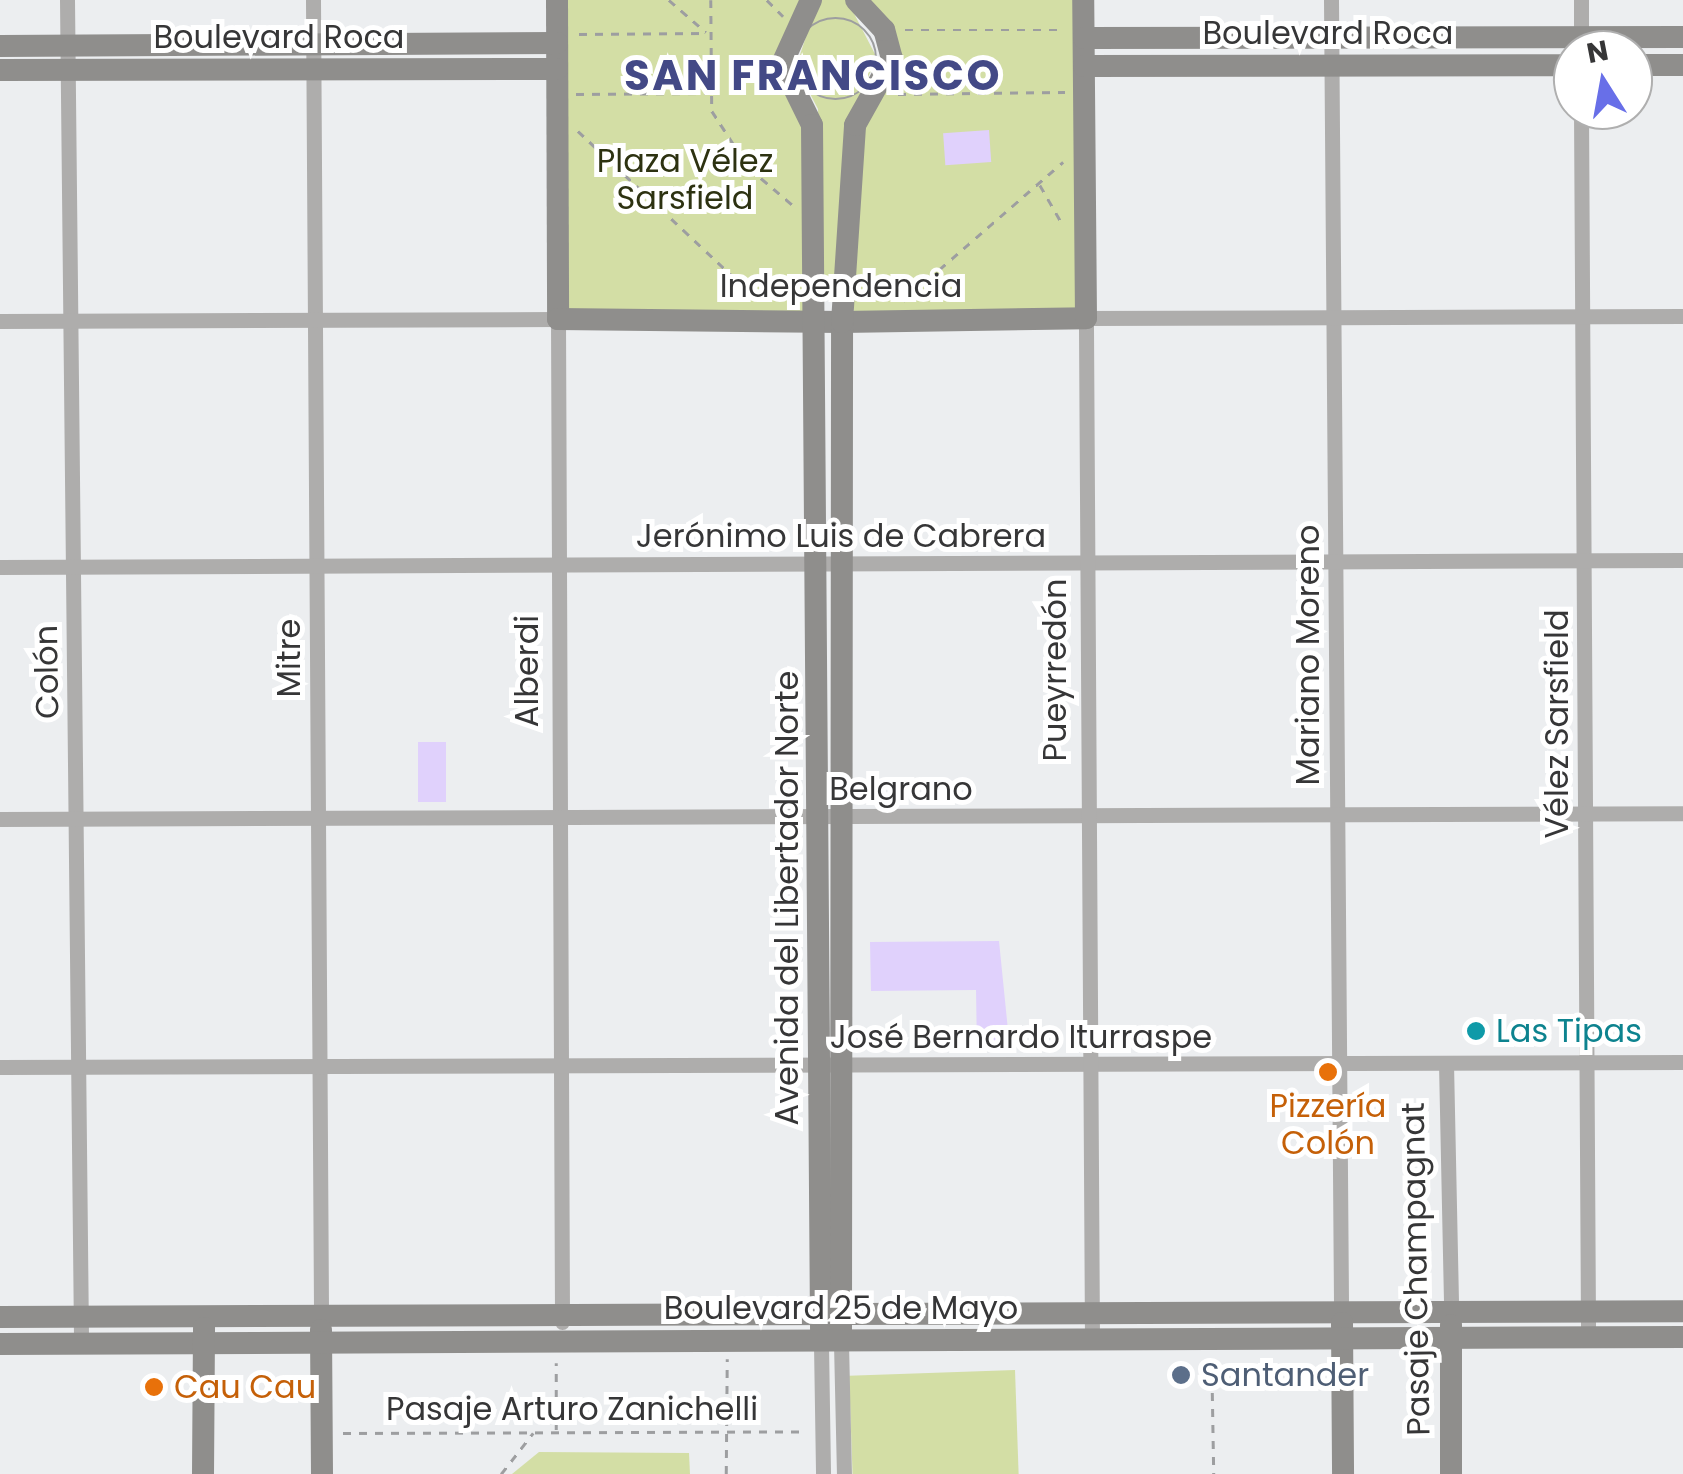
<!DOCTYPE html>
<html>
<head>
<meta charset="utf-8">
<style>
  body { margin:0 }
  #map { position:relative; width:1683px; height:1474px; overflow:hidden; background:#eceef0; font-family:Poppins,sans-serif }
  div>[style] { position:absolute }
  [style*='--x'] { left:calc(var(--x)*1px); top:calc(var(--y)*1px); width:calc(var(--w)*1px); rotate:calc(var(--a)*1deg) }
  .green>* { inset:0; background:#d3dea5; transform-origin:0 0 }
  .building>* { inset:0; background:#e0d1fc; transform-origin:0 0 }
  .path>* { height:2.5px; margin-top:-1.25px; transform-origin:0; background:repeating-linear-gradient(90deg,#9d9ea0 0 8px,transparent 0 16px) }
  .path>.ring { margin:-1.25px; padding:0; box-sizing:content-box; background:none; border:2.5px solid #9d9ea0; border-radius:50% }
  .street>* { height:15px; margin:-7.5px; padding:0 7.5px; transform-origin:7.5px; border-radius:7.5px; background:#aeadac }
  .secondary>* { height:22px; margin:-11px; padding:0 11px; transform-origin:11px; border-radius:11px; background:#8f8e8c }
  .dots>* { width:28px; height:28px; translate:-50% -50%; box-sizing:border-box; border:5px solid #fff; border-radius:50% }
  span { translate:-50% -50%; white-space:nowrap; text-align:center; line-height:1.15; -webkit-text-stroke:10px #fff; paint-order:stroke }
  .street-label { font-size:32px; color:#363637 }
  .park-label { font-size:32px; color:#2d3211 }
  .culture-label { font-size:32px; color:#0d838f }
  .left { translate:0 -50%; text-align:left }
  .food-label { font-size:32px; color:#c56008 }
  .service-label { font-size:32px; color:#4e5e75 }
  .district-label { font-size:42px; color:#434986; font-weight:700; letter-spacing:2.5px }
  .north { position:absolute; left:1553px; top:30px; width:100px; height:100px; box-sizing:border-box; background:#fff; border:2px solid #afafaf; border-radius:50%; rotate:349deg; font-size:28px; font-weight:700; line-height:40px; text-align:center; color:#363637 }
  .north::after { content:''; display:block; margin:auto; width:35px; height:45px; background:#686fe8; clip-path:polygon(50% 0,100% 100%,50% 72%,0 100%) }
</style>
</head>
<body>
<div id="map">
  <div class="green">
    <div style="clip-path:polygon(557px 0,811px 0,784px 46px,801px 100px,812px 321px,558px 319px)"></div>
    <div style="clip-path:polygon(818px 0,847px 0,877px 58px,847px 122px,838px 288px,822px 277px,818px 109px,796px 67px)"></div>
    <div style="clip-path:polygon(856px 0,1083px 0,1086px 318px,860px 320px,850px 305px,855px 125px,892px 59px)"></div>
    <div style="left:1015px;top:1370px;width:104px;height:166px;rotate:88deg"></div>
    <div style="clip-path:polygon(539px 1452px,689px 1453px,690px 1474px,512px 1474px)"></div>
  </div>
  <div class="building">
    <div style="left:989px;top:130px;width:32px;height:46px;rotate:86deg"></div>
    <div style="left:418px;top:742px;width:28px;height:60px"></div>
    <div style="clip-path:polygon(999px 941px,1010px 1050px,977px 1050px,976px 990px,871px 991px,870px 942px)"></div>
  </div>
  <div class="path">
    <div style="--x:669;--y:0;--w:49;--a:40.9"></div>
    <div style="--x:711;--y:0;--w:111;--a:89.5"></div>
    <div style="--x:712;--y:111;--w:68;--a:57"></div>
    <div style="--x:749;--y:168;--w:59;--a:40.2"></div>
    <div style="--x:767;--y:0;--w:23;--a:45"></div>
    <div class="ring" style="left:795px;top:18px;width:79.5px;height:79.5px"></div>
    <div style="--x:905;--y:30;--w:157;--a:0"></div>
    <div style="--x:579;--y:34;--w:127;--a:-0.5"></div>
    <div style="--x:576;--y:94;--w:132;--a:-0.4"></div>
    <div style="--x:898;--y:94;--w:167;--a:-0.7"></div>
    <div style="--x:578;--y:131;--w:247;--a:43.2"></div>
    <div style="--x:1040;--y:185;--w:46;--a:60.1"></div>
    <div style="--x:903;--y:301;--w:212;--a:-41"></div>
    <div style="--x:1212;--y:1361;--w:113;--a:89"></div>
    <div style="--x:556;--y:1430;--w:67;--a:-90"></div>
    <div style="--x:343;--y:1433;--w:462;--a:-0.2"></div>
    <div style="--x:501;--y:1474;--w:52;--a:-52"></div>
    <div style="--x:726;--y:1474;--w:115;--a:-89.5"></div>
  </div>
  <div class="street">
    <div style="--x:67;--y:0;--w:1343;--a:89.4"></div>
    <div style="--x:313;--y:0;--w:1316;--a:89.65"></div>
    <div style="--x:1331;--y:0;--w:1311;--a:89.56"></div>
    <div style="--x:1581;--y:0;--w:50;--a:90"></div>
    <div style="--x:1581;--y:110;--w:1227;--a:89.67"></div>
    <div style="--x:0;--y:321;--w:558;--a:-0.21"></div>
    <div style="--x:558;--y:319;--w:1003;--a:89.77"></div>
    <div style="--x:0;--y:567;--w:1683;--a:-0.24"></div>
    <div style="--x:0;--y:819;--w:1683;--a:-0.2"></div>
    <div style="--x:1446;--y:1063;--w:248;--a:88.8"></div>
    <div style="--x:0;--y:1067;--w:1683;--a:-0.17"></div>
    <div style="--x:1092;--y:1339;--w:1021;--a:-90.34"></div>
    <div style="--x:1086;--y:318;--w:597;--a:-0.19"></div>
    <div style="--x:841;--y:1343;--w:131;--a:88.7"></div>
    <div style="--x:821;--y:1344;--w:130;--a:89.1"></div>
  </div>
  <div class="secondary">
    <div style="--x:557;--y:0;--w:319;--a:89.8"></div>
    <div style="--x:558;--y:319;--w:284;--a:0.6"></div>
    <div style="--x:842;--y:322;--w:244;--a:-0.9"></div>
    <div style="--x:1086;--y:318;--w:318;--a:-90.5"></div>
    <div style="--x:811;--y:0;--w:70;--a:114.4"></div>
    <div style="--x:782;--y:64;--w:68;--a:63.8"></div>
    <div style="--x:812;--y:125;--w:1207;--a:89.57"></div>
    <div style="--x:1084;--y:38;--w:599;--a:-0.1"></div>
    <div style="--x:0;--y:46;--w:557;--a:-0.31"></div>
    <div style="--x:1633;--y:65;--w:50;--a:0"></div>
    <div style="--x:1084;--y:66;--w:489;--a:-0.1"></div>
    <div style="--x:0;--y:70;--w:557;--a:-0.1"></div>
    <div style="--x:0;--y:1317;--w:1683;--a:-0.2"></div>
    <div style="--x:1342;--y:1323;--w:151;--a:89.6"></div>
    <div style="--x:321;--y:1330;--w:144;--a:89.6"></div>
    <div style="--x:841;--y:1330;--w:1008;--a:-89.94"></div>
    <div style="--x:842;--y:322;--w:197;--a:-86.2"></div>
    <div style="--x:855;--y:125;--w:76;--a:-60.7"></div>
    <div style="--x:892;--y:59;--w:30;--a:-105"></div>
    <div style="--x:884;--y:30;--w:41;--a:-133"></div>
    <div style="--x:0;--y:1344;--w:1683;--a:-0.24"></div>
    <div style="--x:203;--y:1474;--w:146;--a:-89.6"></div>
    <div style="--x:1451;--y:1474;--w:149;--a:-90"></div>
  </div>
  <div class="dots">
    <div style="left:1476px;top:1031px;background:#0f9aa8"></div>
    <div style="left:1328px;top:1072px;background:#e8710a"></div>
    <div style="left:1181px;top:1375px;background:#5c6f8a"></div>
    <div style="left:154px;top:1387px;background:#e8710a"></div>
  </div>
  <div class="street-label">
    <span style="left:1328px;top:33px">Boulevard Roca</span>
    <span style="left:279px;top:37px">Boulevard Roca</span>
    <span style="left:841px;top:286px">Independencia</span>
    <span style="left:841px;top:536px">Jerónimo Luis de Cabrera</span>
    <span style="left:1308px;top:655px;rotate:-90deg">Mariano Moreno</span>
    <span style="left:289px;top:658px;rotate:-90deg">Mitre</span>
    <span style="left:1055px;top:670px;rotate:-90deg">Pueyrredón</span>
    <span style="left:527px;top:671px;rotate:-90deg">Alberdi</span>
    <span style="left:47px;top:672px;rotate:-91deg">Colón</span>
    <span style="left:1557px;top:724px;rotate:-90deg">Vélez Sarsfield</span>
    <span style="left:901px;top:789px">Belgrano</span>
    <span style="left:787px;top:898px;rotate:-90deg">Avenida del Libertador Norte</span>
    <span style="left:1021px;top:1037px">José Bernardo Iturraspe</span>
    <span style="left:1416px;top:1269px;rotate:-91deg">Pasaje Champagnat</span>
    <span style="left:841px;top:1308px">Boulevard 25 de Mayo</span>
    <span style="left:572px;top:1409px">Pasaje Arturo Zanichelli</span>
  </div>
  <div class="park-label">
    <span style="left:685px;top:180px">Plaza Vélez<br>Sarsfield</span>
  </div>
  <div class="culture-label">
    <span class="left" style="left:1496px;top:1031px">Las Tipas</span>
  </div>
  <div class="food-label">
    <span style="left:1328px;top:1125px">Pizzería<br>Colón</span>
    <span class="left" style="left:174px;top:1387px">Cau Cau</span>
  </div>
  <div class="service-label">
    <span class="left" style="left:1201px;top:1375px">Santander</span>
  </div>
  <div class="district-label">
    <span style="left:813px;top:76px">SAN FRANCISCO</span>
  </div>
  <div class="north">N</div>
</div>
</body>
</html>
